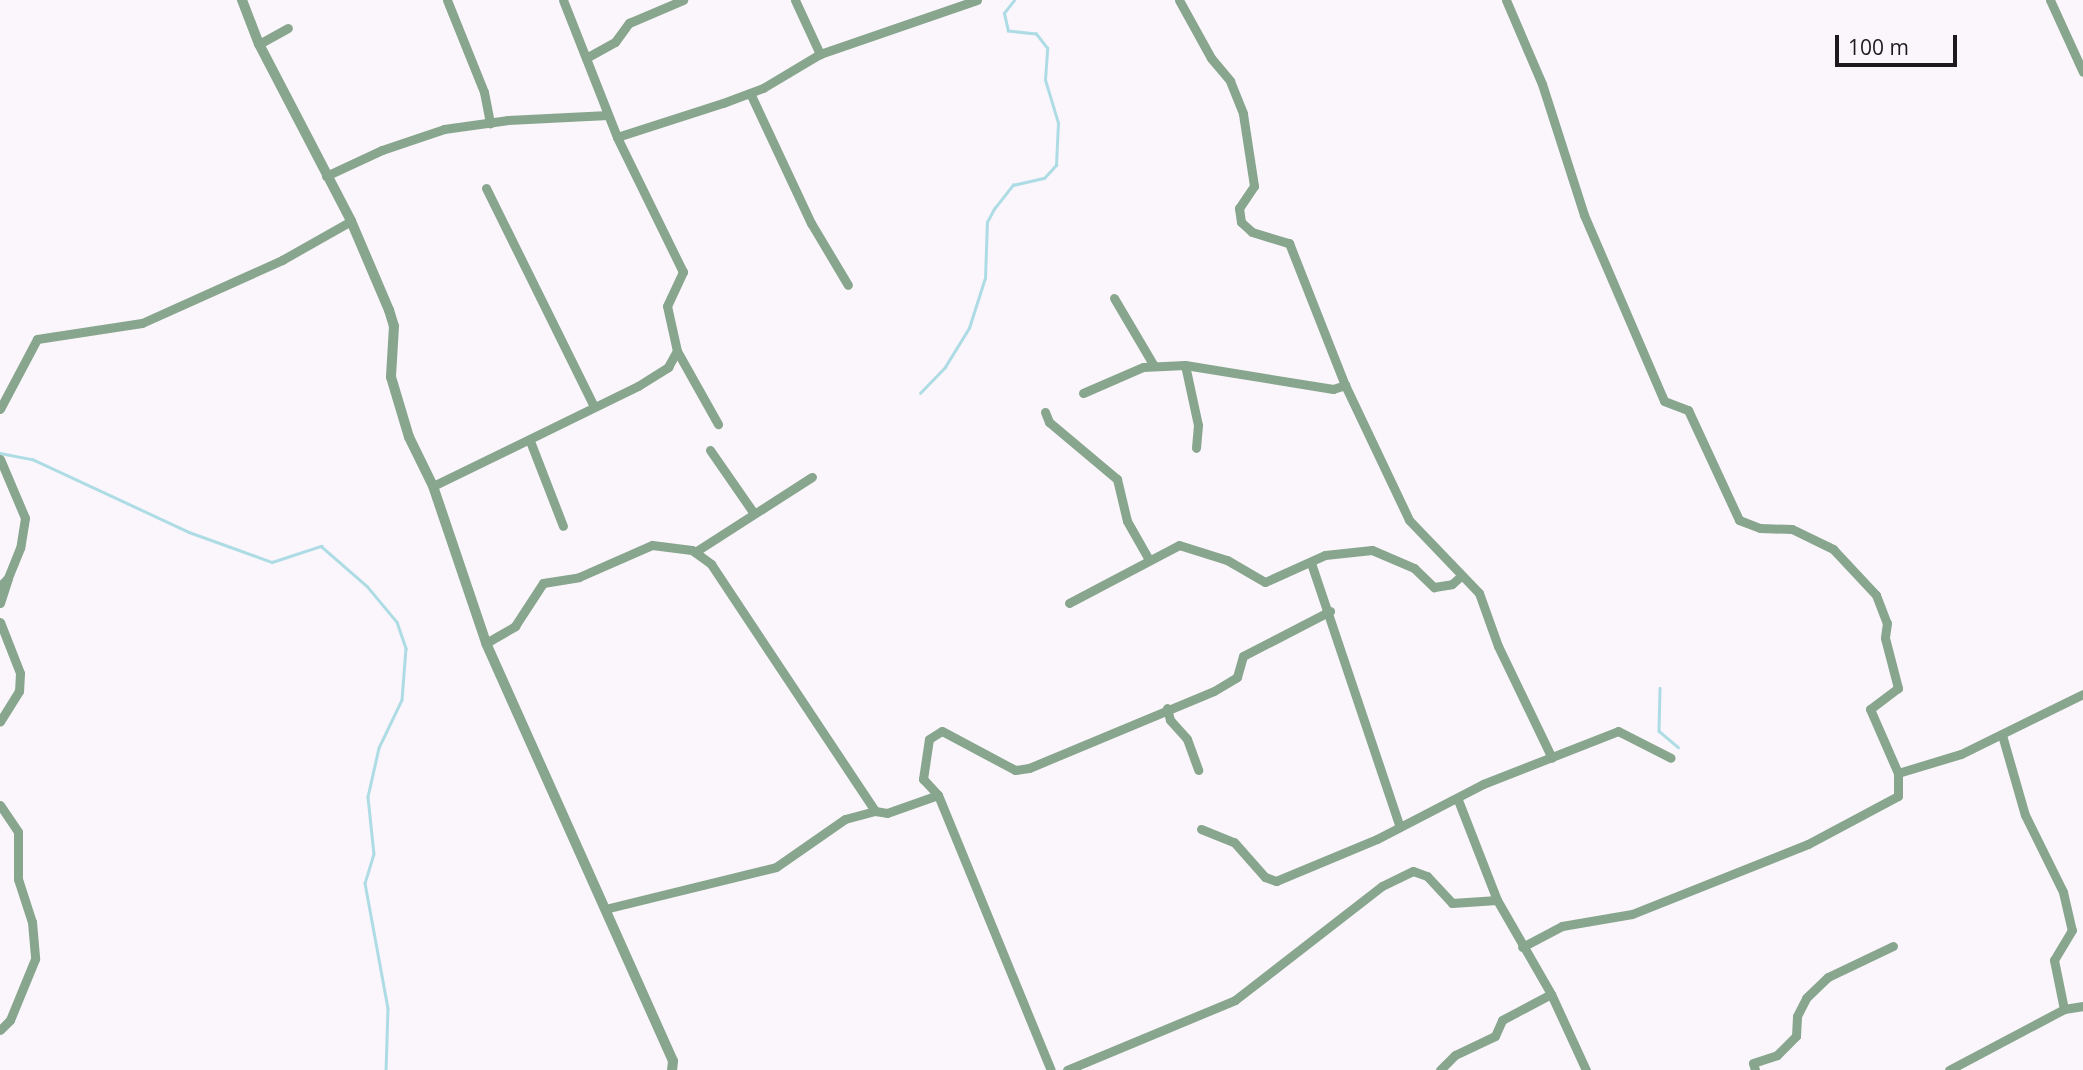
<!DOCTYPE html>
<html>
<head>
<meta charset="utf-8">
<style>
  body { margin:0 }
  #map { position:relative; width:2083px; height:1070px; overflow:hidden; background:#fbf5fc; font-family:"Open Sans",sans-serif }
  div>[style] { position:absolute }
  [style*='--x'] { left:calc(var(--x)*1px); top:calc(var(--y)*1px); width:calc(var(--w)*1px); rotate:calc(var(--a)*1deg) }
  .stream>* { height:2.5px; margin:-1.25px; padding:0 1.25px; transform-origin:1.25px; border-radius:1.25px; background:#addce5 }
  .minor>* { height:9px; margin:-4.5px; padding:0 4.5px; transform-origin:4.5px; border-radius:4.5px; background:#87a68d }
  .tertiary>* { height:10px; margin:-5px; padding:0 5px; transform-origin:5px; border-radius:5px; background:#87a68d }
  span { translate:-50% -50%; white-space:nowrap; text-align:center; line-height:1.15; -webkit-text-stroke:6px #fbf5fc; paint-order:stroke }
  .scale { position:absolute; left:1835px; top:35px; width:122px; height:32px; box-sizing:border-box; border:4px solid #1c1a1c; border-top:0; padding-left:9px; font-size:21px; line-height:24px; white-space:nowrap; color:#1c1a1c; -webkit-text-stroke:5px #fbf5fc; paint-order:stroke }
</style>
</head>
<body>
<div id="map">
  <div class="stream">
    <div style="--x:920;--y:393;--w:36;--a:-46"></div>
    <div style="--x:945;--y:367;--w:46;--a:-58.4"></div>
    <div style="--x:969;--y:328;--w:52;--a:-72.3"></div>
    <div style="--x:985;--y:278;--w:56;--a:-88"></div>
    <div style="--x:987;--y:222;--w:15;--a:-62"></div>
    <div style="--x:994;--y:209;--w:31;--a:-52"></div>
    <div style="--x:1013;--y:185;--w:32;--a:-13"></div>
    <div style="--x:1044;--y:178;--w:18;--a:-47"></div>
    <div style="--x:1056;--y:165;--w:42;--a:-87.3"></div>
    <div style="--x:1058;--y:123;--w:45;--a:-106.8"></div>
    <div style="--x:1045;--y:80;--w:32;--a:-86"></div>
    <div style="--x:1047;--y:48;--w:18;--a:-128"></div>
    <div style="--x:1036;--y:34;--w:28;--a:-174"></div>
    <div style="--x:1008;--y:31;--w:18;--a:-103"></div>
    <div style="--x:1004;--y:13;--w:16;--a:-52"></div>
    <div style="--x:0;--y:453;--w:33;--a:11"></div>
    <div style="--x:32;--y:459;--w:173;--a:24.9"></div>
    <div style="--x:189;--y:532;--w:88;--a:19.9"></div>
    <div style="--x:272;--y:562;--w:52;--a:-18.1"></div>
    <div style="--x:321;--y:546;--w:61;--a:41"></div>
    <div style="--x:367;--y:586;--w:47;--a:50.2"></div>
    <div style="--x:397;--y:622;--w:28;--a:71"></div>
    <div style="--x:406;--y:648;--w:52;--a:94.4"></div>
    <div style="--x:402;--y:700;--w:53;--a:115.6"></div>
    <div style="--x:379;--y:748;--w:50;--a:102.7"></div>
    <div style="--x:368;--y:797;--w:57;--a:84"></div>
    <div style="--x:374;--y:854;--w:30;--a:107"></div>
    <div style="--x:365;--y:883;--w:127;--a:79.6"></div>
    <div style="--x:388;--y:1008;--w:62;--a:91.8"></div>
    <div style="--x:1660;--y:688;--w:43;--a:91.3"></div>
    <div style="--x:1659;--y:731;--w:25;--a:40"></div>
  </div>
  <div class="minor">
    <div style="--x:447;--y:0;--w:99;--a:68.1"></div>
    <div style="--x:484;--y:92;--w:32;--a:79"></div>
    <div style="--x:795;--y:0;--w:60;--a:65.2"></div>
    <div style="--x:1179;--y:0;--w:66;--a:61.1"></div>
    <div style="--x:1211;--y:58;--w:30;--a:50"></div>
    <div style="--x:1230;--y:81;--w:35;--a:68"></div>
    <div style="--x:1243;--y:114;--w:73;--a:81.3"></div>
    <div style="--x:1254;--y:186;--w:27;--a:124"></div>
    <div style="--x:1239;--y:208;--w:14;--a:82"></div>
    <div style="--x:1241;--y:222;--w:15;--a:42"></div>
    <div style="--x:1252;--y:232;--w:39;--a:17"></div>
    <div style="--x:1289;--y:243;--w:153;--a:68.5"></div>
    <div style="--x:1345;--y:385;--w:149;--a:64.6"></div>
    <div style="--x:1409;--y:520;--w:101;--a:46.2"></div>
    <div style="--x:1479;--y:593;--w:56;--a:70.3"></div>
    <div style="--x:1498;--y:646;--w:124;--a:64.3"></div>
    <div style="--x:1506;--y:0;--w:91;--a:66.8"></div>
    <div style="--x:1542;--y:84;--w:138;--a:72.2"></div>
    <div style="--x:1584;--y:215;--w:202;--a:66.7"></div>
    <div style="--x:1664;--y:401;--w:26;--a:21"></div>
    <div style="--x:1688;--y:410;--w:121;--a:65.1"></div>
    <div style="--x:1739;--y:520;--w:22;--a:21"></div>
    <div style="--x:1760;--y:528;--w:32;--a:2"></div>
    <div style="--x:1792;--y:529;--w:46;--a:26"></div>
    <div style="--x:1833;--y:549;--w:63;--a:46.9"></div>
    <div style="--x:1876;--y:595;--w:30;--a:69"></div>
    <div style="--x:1887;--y:623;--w:15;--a:98"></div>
    <div style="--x:1885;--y:638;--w:52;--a:75.4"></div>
    <div style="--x:1898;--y:688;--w:35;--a:143"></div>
    <div style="--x:1870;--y:709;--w:70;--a:66.4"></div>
    <div style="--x:1898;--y:773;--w:23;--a:90"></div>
    <div style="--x:1898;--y:796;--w:102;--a:151.9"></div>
    <div style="--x:1808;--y:844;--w:189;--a:158.3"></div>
    <div style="--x:1632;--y:914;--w:71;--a:170.3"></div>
    <div style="--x:1562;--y:926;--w:45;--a:152.3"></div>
    <div style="--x:2050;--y:0;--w:79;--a:65.4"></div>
    <div style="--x:259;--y:44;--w:33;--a:-29"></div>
    <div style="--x:586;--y:58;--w:33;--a:-29"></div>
    <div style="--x:615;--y:42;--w:24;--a:-54"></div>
    <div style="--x:629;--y:23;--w:59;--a:-23.1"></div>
    <div style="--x:750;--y:93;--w:144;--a:64.9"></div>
    <div style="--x:811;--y:223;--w:72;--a:59.2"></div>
    <div style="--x:617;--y:137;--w:111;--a:-17.8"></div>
    <div style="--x:723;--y:103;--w:43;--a:-20.6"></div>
    <div style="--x:763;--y:88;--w:66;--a:-30.8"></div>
    <div style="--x:820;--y:54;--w:166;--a:-19"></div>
    <div style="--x:326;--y:176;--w:62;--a:-24.9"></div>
    <div style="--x:382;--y:150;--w:65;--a:-18.7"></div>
    <div style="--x:444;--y:129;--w:65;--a:-8"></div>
    <div style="--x:508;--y:120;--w:100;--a:-2.9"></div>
    <div style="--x:486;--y:188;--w:244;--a:63.7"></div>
    <div style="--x:1114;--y:298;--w:79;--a:59.5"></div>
    <div style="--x:677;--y:351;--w:84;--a:60.7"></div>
    <div style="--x:1185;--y:365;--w:61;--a:77.8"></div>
    <div style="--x:1198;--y:425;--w:23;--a:95"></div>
    <div style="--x:1083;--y:393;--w:65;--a:-23.4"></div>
    <div style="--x:1143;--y:367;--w:42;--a:-2.7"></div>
    <div style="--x:1185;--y:365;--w:150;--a:9.2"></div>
    <div style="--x:1333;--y:389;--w:13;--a:-18"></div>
    <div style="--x:0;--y:409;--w:79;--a:-62.1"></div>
    <div style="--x:37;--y:339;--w:106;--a:-8.7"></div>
    <div style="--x:142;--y:323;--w:154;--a:-24.2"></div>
    <div style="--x:282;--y:260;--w:79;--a:-29.5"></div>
    <div style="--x:1045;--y:412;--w:11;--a:68"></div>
    <div style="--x:1049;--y:422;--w:89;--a:40"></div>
    <div style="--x:1117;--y:479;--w:43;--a:76.6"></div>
    <div style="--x:1127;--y:521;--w:43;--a:60.4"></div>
    <div style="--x:530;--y:441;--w:91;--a:68.8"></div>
    <div style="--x:710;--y:450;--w:75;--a:55.3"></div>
    <div style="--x:0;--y:459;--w:64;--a:67"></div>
    <div style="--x:25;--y:518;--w:30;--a:99"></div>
    <div style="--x:20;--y:548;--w:32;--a:112"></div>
    <div style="--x:8;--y:578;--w:11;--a:135"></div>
    <div style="--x:433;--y:486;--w:228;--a:-26"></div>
    <div style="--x:638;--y:386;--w:36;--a:-32"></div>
    <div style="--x:668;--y:367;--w:18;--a:-61"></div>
    <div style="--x:677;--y:351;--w:46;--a:-102.5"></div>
    <div style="--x:667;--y:306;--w:38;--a:-65"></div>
    <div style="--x:683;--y:272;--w:150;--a:-116.1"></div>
    <div style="--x:617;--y:137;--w:147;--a:-111.5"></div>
    <div style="--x:695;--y:552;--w:139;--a:-32.7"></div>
    <div style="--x:1311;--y:563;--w:276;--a:71.4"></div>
    <div style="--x:0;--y:603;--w:25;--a:-72"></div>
    <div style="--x:1069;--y:603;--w:124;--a:-27.8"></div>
    <div style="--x:1179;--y:545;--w:50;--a:17.4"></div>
    <div style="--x:1227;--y:560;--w:44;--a:30.1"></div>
    <div style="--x:1265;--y:582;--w:66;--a:-24.2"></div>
    <div style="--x:1325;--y:555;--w:47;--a:-6.1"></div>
    <div style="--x:1372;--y:550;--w:46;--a:23.2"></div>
    <div style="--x:1414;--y:568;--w:28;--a:44"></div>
    <div style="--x:1434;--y:587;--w:18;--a:-9"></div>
    <div style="--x:1452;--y:584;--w:12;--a:-42"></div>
    <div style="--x:0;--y:622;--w:55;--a:68.6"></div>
    <div style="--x:20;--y:673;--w:18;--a:93"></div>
    <div style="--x:19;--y:691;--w:36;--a:122"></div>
    <div style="--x:486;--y:643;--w:34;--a:-30"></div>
    <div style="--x:515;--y:626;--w:51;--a:-56.9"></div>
    <div style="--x:543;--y:583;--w:36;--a:-9"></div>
    <div style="--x:579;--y:577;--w:80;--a:-23.7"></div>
    <div style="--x:652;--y:545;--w:40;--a:7.1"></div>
    <div style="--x:692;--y:550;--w:24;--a:36"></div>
    <div style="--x:711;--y:564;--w:296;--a:56.4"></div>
    <div style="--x:875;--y:811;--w:12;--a:9"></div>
    <div style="--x:887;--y:813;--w:54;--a:-19.4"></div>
    <div style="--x:938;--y:795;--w:297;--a:67.7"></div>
    <div style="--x:1167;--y:708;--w:12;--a:76"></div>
    <div style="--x:1170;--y:720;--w:25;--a:48"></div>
    <div style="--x:1187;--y:739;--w:33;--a:70"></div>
    <div style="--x:2002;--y:735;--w:83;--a:74"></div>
    <div style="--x:2025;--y:815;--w:86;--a:63.7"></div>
    <div style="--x:2063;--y:892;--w:39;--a:77"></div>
    <div style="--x:2072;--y:930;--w:35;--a:121"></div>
    <div style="--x:2054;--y:960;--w:50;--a:78.5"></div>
    <div style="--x:1898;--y:773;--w:66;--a:-16.8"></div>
    <div style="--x:1961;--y:754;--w:136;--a:-26.2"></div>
    <div style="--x:938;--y:795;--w:22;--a:-133"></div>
    <div style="--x:923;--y:779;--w:40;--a:-81.5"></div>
    <div style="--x:929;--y:739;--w:15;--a:-32"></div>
    <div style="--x:942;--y:731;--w:83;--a:28.1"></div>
    <div style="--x:1015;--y:770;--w:14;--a:-8"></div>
    <div style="--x:1029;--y:768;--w:200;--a:-22.6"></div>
    <div style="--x:1214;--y:691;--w:27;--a:-31"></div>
    <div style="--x:1237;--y:677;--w:22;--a:-74"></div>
    <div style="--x:1243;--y:656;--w:98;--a:-27.3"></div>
    <div style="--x:1458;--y:800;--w:107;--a:68.7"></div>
    <div style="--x:1497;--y:900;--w:108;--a:60.1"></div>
    <div style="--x:1551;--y:994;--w:84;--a:65.3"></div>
    <div style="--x:0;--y:805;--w:32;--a:56"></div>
    <div style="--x:18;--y:832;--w:47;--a:90"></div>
    <div style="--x:18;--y:879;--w:45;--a:72"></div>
    <div style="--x:32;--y:922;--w:37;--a:85"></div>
    <div style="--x:35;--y:959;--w:66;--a:112.3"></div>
    <div style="--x:10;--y:1020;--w:14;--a:135"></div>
    <div style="--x:1201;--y:829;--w:35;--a:22"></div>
    <div style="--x:1234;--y:842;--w:47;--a:48.5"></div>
    <div style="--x:1265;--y:877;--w:12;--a:20"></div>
    <div style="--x:1276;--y:881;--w:109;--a:-22.6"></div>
    <div style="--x:1377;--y:839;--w:119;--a:-27.4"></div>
    <div style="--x:1483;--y:784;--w:145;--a:-21.4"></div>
    <div style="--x:1618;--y:731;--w:59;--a:27"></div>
    <div style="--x:605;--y:909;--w:176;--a:-13.8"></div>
    <div style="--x:776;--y:867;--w:84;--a:-34.8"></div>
    <div style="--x:845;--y:819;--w:31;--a:-15"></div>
    <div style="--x:1067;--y:1070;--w:182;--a:-22.6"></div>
    <div style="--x:1235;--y:1000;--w:186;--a:-37.8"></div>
    <div style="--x:1382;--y:886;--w:34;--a:-26"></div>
    <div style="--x:1413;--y:871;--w:15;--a:20"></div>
    <div style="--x:1427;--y:876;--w:37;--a:47"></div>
    <div style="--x:1452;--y:903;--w:45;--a:-3.8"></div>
    <div style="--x:1440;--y:1070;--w:21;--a:-45"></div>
    <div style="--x:1455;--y:1055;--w:44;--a:-25.4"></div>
    <div style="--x:1495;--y:1036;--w:17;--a:-66"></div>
    <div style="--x:1502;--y:1020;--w:55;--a:-28"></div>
    <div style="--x:1755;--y:1070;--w:7;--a:-106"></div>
    <div style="--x:1753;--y:1063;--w:25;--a:-18"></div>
    <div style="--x:1777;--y:1055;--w:27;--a:-45"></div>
    <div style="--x:1796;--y:1036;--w:20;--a:-87"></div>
    <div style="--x:1797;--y:1016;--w:20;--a:-63"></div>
    <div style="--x:1806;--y:998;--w:30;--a:-44"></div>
    <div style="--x:1828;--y:977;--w:72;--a:-25.5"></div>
    <div style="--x:1949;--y:1070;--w:130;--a:-27.9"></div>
    <div style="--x:2064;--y:1009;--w:19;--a:-9"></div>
  </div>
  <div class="tertiary">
    <div style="--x:242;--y:0;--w:47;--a:68.9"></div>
    <div style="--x:259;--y:44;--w:199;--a:62.5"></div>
    <div style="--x:351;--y:221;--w:97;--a:66.9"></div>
    <div style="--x:389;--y:310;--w:17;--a:73"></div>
    <div style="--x:394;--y:326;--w:51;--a:93.4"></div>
    <div style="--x:391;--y:377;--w:63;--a:73.3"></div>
    <div style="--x:409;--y:437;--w:55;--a:63.9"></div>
    <div style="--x:433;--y:486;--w:166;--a:71.3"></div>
    <div style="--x:486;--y:643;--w:458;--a:65.9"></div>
    <div style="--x:673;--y:1061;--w:9;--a:96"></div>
  </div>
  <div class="scale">100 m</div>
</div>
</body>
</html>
